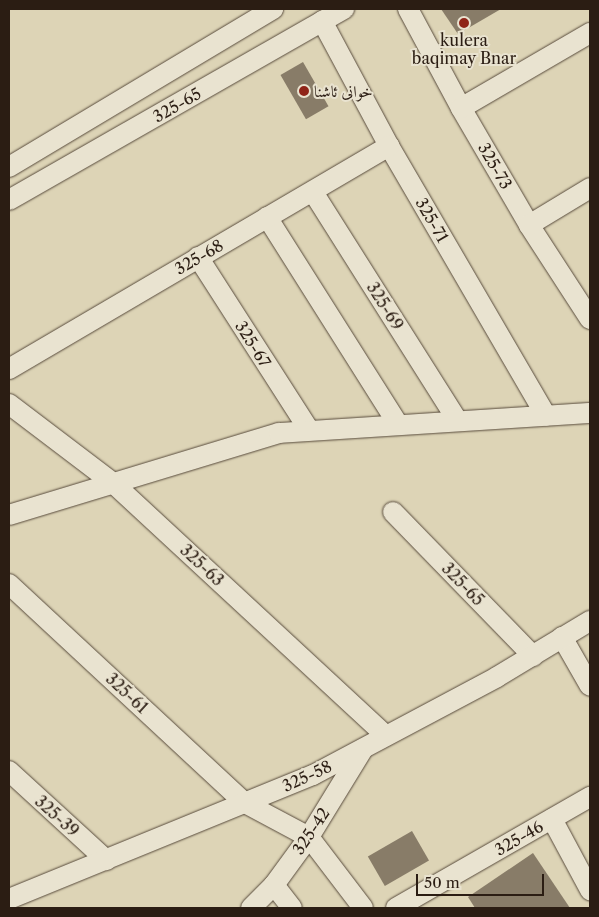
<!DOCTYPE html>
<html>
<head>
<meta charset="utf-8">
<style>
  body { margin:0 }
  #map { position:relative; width:599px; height:917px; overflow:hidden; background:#ddd4b6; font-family:"Libre Caslon Text",Amiri,serif }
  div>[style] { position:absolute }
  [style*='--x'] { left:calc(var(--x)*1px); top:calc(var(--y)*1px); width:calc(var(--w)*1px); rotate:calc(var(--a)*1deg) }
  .building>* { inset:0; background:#887c68; transform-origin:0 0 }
  .roads { filter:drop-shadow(0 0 1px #584b3c) drop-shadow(0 0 1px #584b3c) }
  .minor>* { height:20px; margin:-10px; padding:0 10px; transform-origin:10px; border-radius:10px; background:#e9e3d0 }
  .dots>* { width:14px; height:14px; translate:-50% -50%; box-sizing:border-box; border:2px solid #e9e3d0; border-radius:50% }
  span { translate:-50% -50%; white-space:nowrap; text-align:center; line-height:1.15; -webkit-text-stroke:4px #e9e3d0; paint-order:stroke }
  .poi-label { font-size:16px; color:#2b1d13 }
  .left { translate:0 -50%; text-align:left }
  .street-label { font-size:16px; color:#2b1d13 }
  .frame { position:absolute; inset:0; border:10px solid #2b1d13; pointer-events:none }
  .scale { position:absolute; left:416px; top:874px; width:128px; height:22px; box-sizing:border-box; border:2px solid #2b1d13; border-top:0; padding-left:6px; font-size:15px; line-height:18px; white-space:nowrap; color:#2b1d13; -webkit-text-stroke:4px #e9e3d0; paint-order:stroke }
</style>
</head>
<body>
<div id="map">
  <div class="building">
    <div style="clip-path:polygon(441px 9px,501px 9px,458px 34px)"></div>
    <div style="left:303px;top:62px;width:51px;height:26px;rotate:60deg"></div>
    <div style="left:412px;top:831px;width:34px;height:51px;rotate:60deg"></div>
    <div style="clip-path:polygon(533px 853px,570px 908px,475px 908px,468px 897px)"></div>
  </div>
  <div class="roads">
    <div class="minor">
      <div style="--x:408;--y:9;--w:112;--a:61.8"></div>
      <div style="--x:461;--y:108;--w:135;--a:59.8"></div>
      <div style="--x:529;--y:225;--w:112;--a:57"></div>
      <div style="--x:322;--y:21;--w:142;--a:61.8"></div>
      <div style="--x:389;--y:146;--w:312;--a:59.8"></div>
      <div style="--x:461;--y:108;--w:149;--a:-30.2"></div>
      <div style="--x:9;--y:167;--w:308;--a:-30.9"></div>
      <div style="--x:313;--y:192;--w:270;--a:57.7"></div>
      <div style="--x:9;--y:200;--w:386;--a:-29.7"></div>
      <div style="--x:267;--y:217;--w:245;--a:57.7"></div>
      <div style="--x:529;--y:225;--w:71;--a:-31.2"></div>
      <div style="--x:198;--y:257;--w:206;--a:57.3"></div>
      <div style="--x:9;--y:369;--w:441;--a:-30.4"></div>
      <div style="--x:9;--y:404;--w:131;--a:37.2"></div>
      <div style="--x:113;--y:483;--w:372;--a:42.8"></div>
      <div style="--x:393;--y:512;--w:201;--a:45.8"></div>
      <div style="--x:9;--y:515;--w:282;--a:-16.9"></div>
      <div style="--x:279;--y:433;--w:312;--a:-3.7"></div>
      <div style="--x:9;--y:584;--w:322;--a:42.9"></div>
      <div style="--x:245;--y:803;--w:72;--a:28"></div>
      <div style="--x:309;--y:837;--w:89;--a:52.7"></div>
      <div style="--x:562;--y:637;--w:56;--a:60.3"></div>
      <div style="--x:9;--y:771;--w:132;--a:42.5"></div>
      <div style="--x:552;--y:819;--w:81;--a:61.8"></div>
      <div style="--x:274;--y:885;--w:29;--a:52"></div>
      <div style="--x:9;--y:899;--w:328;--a:-22.2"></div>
      <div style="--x:313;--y:775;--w:208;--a:-28"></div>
      <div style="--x:497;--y:677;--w:109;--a:-31.1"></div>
      <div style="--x:251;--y:908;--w:33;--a:-45"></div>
      <div style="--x:274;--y:885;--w:59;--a:-53.9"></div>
      <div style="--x:309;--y:837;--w:103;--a:-58.5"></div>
      <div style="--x:396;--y:908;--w:224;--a:-29.8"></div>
    </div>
  </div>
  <div class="dots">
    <div style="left:464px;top:23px;background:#8f2418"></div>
    <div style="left:304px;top:91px;background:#8f2418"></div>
  </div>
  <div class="poi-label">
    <span style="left:464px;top:49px">kulera<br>baqimay Bnar</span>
    <span class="left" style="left:314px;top:91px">خوانى ئاشنا</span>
  </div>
  <div class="street-label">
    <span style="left:177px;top:105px;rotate:-30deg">325-65</span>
    <span style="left:495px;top:166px;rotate:60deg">325-73</span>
    <span style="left:432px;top:220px;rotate:60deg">325-71</span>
    <span style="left:199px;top:257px;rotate:-30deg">325-68</span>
    <span style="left:385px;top:306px;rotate:58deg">325-69</span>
    <span style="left:253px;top:344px;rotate:58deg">325-67</span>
    <span style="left:202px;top:565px;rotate:43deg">325-63</span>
    <span style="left:463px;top:584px;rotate:46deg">325-65</span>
    <span style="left:127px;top:693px;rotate:43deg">325-61</span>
    <span style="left:307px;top:776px;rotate:-25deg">325-58</span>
    <span style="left:57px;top:816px;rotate:42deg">325-39</span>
    <span style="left:311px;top:831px;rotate:-56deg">325-42</span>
    <span style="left:519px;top:838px;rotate:-30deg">325-46</span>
  </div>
  <div class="frame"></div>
  <div class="scale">50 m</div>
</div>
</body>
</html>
